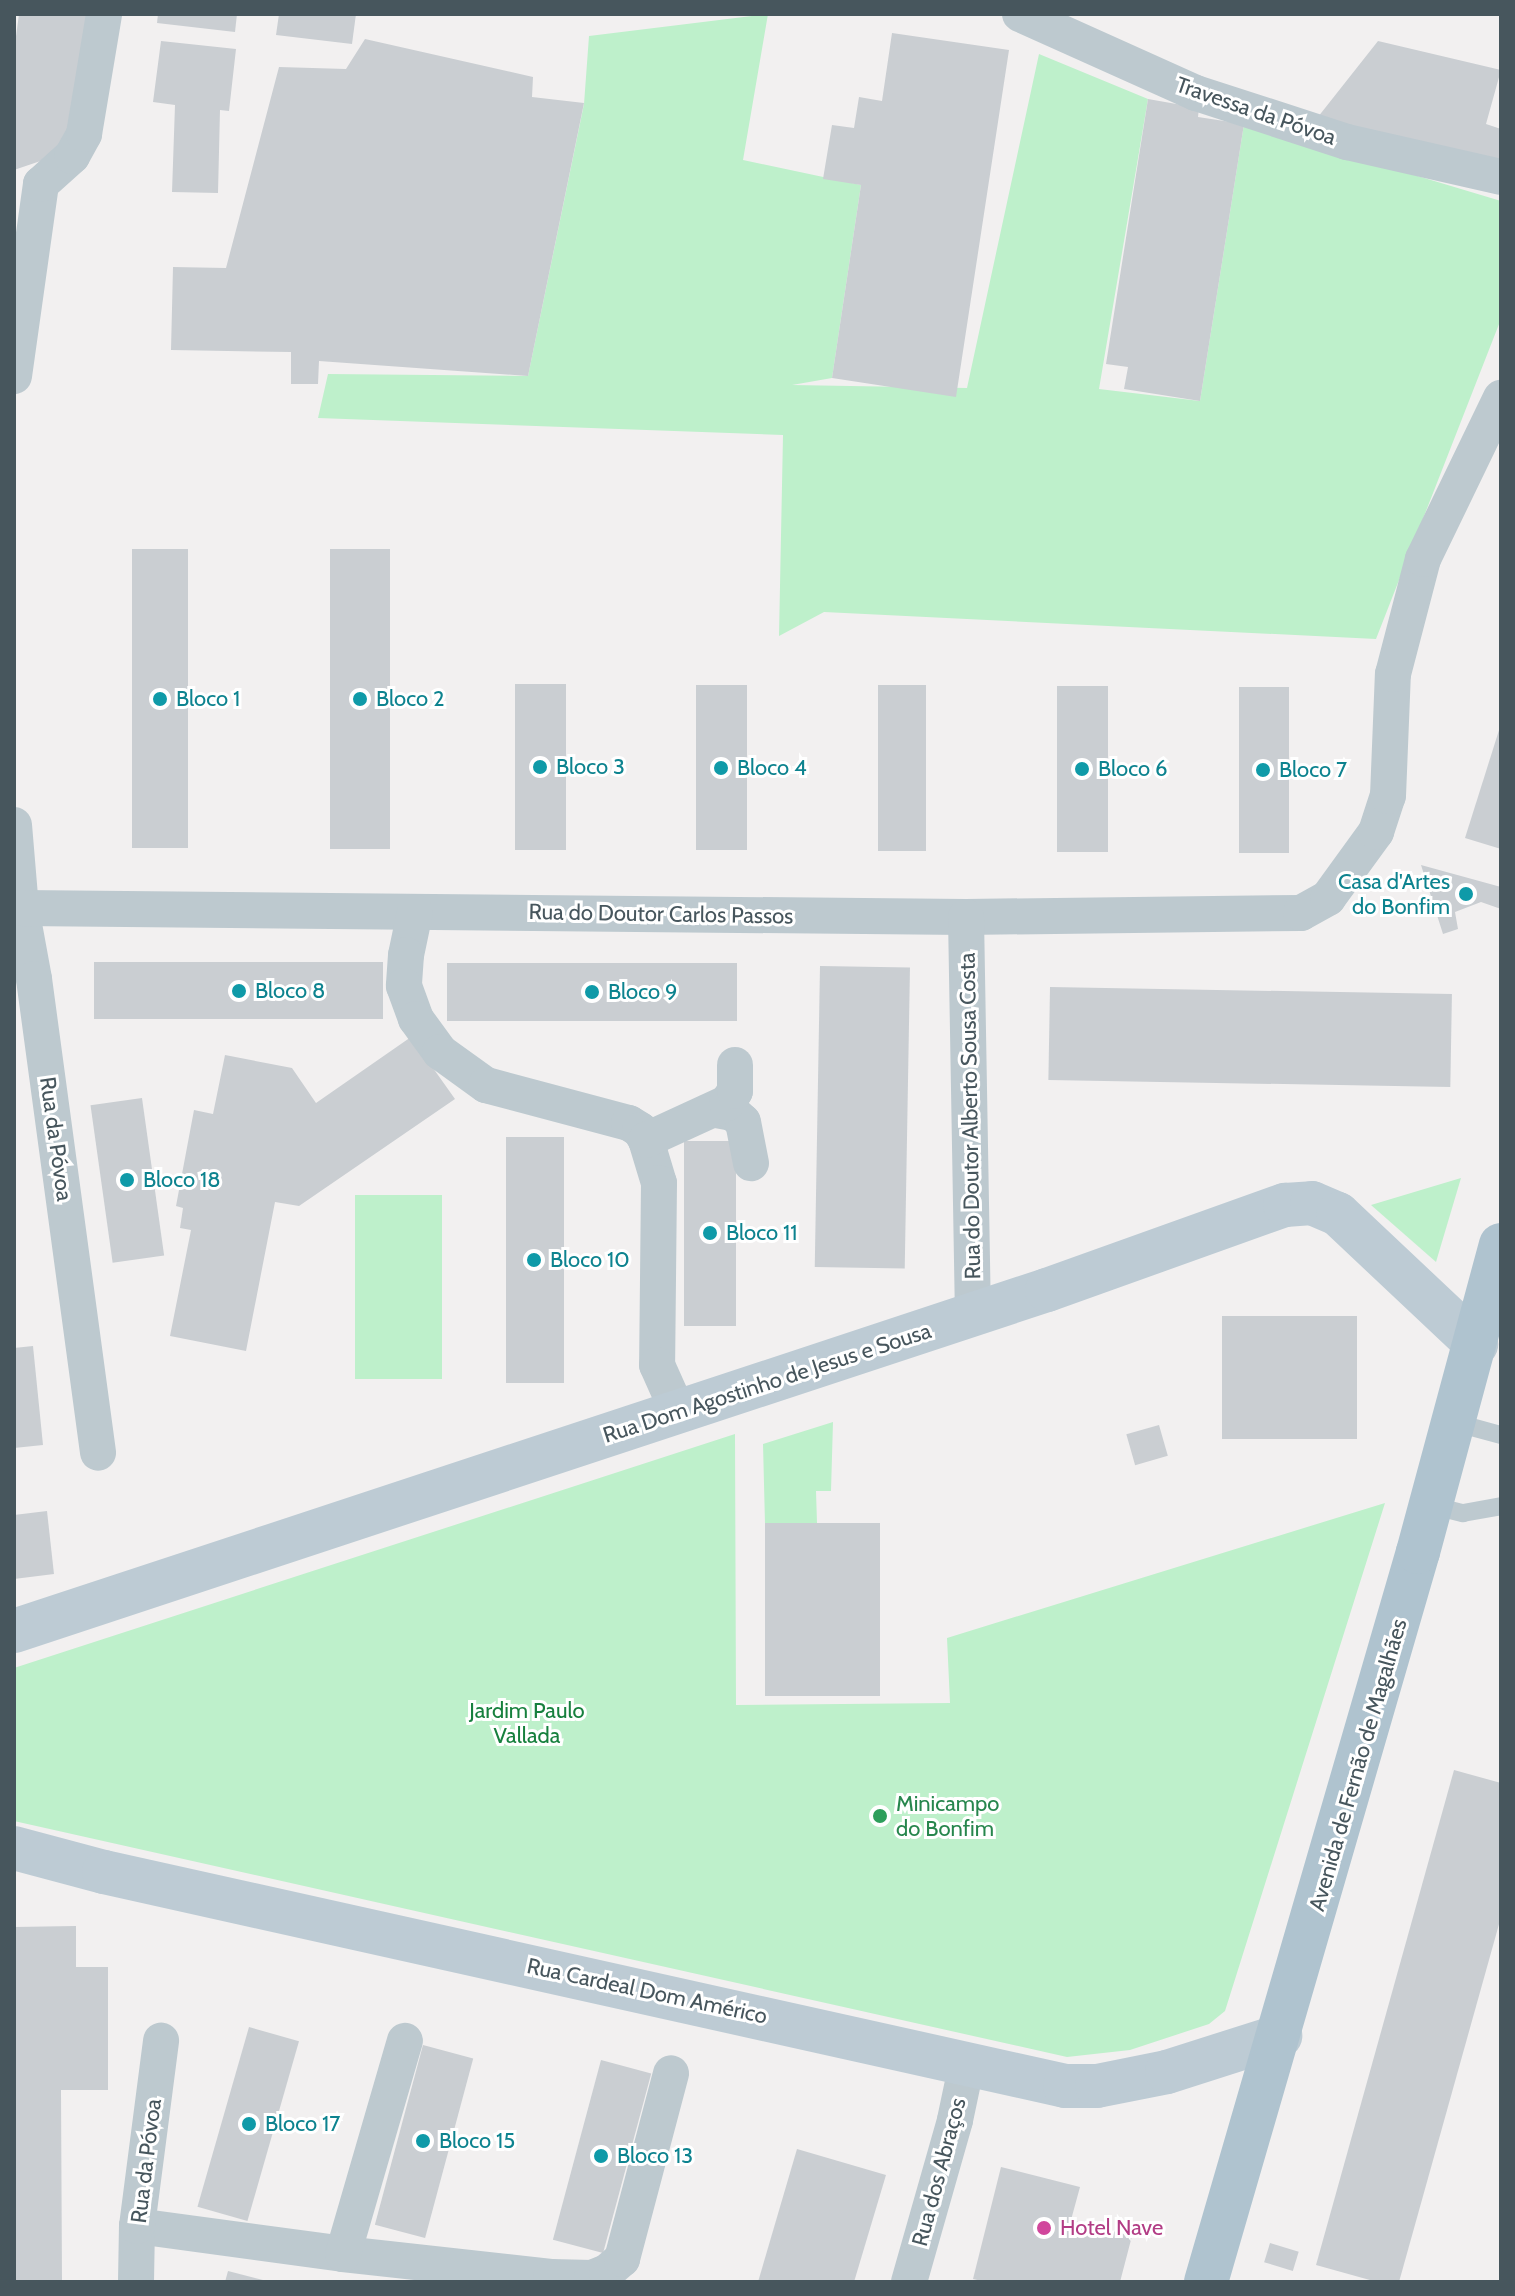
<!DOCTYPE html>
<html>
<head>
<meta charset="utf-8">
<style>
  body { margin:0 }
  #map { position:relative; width:1515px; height:2296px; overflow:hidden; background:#f2f0f0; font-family:Cabin,sans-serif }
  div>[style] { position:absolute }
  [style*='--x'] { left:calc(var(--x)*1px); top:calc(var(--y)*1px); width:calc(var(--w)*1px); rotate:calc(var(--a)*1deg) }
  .green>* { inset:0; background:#bef0cb; transform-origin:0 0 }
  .building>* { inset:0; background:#caced2; transform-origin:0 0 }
  .lane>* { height:18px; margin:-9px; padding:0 9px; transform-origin:9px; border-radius:9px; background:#bdc9cf }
  .street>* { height:36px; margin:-18px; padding:0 18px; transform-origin:18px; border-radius:18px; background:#bdc9cf }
  .secondary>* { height:44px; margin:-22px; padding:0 22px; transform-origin:22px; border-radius:22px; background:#bdcbd4 }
  .primary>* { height:44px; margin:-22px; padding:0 22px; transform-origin:22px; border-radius:22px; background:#afc3cf }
  .dots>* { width:22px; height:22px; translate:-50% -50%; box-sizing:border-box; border:4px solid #fff; border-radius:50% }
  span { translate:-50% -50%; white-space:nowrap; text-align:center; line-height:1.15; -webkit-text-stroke:6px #fff; paint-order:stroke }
  .street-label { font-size:22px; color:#47565d }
  .culture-label { font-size:22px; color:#0d838f }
  .left { translate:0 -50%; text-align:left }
  .right { translate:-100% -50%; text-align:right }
  .park-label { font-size:22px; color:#17803e }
  .leisure-label { font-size:22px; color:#27864d }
  .hotel-label { font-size:22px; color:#b23c85 }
  .frame { position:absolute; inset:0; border:16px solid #47565d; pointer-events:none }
</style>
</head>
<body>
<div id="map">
  <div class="green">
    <div style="clip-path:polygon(768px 14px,743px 160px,861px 185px,832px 378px,792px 385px,967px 388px,1039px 54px,1148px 99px,1099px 389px,1200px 401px,1244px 124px,1501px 201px,1501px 319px,1376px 639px,824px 612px,779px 636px,783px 435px,318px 418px,328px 374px,528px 376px,584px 104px,589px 36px)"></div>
    <div style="clip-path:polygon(1461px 1178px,1436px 1262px,1371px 1205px)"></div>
    <div style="left:442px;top:1195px;width:184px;height:87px;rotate:90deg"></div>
    <div style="clip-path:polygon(833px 1422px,831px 1491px,816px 1491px,817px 1523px,765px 1524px,763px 1444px)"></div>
    <div style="clip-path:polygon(735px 1434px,736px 1705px,950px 1703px,947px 1638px,1385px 1503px,1225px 2011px,1209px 2024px,1130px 2050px,1067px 2057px,14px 1821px,14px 1668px)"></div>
  </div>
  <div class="building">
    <div style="clip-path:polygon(19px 14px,89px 14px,67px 152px,14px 170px,14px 51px)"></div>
    <div style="clip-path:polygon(158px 14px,237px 14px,235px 32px,157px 23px)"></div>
    <div style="clip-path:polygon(279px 14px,356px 14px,352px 44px,276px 35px)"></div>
    <div style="clip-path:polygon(892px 33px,1009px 50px,956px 397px,832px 378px,861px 185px,823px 179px,832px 125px,854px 128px,859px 97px,882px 101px)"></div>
    <div style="clip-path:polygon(365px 39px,533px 77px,532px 97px,584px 103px,528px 376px,319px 361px,318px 384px,291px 384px,291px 352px,171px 350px,173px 267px,226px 268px,279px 67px,346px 69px)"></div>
    <div style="clip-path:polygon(161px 41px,236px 49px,229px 111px,220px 110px,218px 193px,172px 192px,175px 105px,153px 102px)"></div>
    <div style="clip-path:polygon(1378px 41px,1501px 70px,1486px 124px,1501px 129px,1501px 168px,1314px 122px)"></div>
    <div style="clip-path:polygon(1148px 99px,1199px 108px,1198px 117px,1244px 124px,1200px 401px,1124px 389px,1128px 367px,1106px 364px)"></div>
    <div style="left:132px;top:549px;width:56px;height:299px"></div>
    <div style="left:390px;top:549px;width:300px;height:60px;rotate:90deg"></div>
    <div style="left:515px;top:684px;width:51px;height:166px"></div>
    <div style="left:696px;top:685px;width:51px;height:165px"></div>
    <div style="left:878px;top:685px;width:48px;height:166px"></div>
    <div style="left:1057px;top:686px;width:51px;height:166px"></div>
    <div style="left:1239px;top:687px;width:50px;height:166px"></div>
    <div style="clip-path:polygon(1500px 727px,1501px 727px,1501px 849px,1465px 838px)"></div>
    <div style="clip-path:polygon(1421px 865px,1501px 887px,1501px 909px,1481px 902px,1455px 912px,1458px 929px,1443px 934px)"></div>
    <div style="left:94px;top:962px;width:289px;height:57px"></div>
    <div style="left:447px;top:963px;width:290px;height:58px"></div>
    <div style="left:820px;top:966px;width:90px;height:301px;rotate:1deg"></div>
    <div style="left:1050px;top:987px;width:402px;height:93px;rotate:1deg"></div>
    <div style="clip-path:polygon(411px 1037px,455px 1099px,299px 1206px,275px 1202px,246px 1351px,170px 1336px,191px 1230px,180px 1228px,183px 1208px,176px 1206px,194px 1110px,213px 1114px,225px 1055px,292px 1068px,316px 1103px)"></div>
    <div style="left:142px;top:1098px;width:159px;height:52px;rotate:82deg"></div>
    <div style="left:506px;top:1137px;width:58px;height:246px"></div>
    <div style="left:684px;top:1141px;width:52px;height:185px"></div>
    <div style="left:1222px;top:1316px;width:135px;height:123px"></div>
    <div style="clip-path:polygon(33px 1346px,43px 1445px,14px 1448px,14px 1348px)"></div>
    <div style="left:1159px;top:1425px;width:32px;height:34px;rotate:74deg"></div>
    <div style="clip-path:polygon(47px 1511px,54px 1574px,14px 1579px,14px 1515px)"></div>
    <div style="left:880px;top:1523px;width:173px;height:115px;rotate:90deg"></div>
    <div style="clip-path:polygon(1454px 1770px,1501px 1783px,1501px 1917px,1399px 2282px,1377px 2282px,1316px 2265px)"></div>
    <div style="clip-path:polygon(76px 1926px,76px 1967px,108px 1967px,108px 2090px,61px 2090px,62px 2282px,14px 2282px,14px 1927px)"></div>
    <div style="left:249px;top:2027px;width:52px;height:187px;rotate:16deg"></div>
    <div style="left:423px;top:2045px;width:52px;height:186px;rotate:15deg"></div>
    <div style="left:601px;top:2060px;width:52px;height:186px;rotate:15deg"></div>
    <div style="clip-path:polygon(797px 2149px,886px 2175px,854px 2282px,758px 2282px)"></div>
    <div style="clip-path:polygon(1001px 2167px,1080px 2187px,1071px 2220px,1132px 2236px,1120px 2282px,986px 2282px,973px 2279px)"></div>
    <div style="left:1270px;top:2243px;width:30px;height:20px;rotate:17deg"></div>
    <div style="clip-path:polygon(228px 2271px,267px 2281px,267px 2282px,225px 2282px)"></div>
  </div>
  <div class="lane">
    <div style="--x:1453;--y:1422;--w:50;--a:15.2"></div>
    <div style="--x:1430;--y:1505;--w:34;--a:14"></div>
    <div style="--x:1463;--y:1513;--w:39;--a:-10"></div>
  </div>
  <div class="street">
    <div style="--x:1020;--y:14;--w:193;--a:24.2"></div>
    <div style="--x:1196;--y:93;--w:159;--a:18"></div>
    <div style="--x:1347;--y:142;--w:158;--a:12.8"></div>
    <div style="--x:14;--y:376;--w:194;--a:-82"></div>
    <div style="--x:41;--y:184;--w:42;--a:-42.1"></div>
    <div style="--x:72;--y:156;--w:25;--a:-61"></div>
    <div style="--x:84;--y:134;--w:122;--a:-80.5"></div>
    <div style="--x:14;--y:825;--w:83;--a:85.2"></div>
    <div style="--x:21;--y:908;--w:72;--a:79.6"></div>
    <div style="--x:34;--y:979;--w:478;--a:82.3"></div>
    <div style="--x:21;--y:908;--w:945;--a:0.55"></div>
    <div style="--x:966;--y:917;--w:335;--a:-0.7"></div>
    <div style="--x:1301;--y:913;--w:31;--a:-29"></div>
    <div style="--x:1328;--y:898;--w:82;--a:-54"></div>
    <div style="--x:1376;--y:832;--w:38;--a:-72"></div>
    <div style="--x:1388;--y:796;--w:122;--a:-87.7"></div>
    <div style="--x:1393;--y:674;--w:119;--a:-75.4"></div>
    <div style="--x:1423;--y:559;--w:179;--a:-64.2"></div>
    <div style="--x:415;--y:912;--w:44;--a:101.8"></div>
    <div style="--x:406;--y:955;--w:31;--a:94"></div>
    <div style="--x:404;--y:986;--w:35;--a:70"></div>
    <div style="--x:416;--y:1019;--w:41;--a:54"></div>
    <div style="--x:440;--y:1052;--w:57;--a:35.7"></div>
    <div style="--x:486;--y:1085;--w:148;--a:14.9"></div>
    <div style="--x:629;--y:1123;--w:13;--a:32"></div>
    <div style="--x:640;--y:1130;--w:12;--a:59"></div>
    <div style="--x:646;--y:1140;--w:45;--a:73.2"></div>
    <div style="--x:659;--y:1183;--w:182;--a:90.6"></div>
    <div style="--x:657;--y:1365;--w:51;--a:65.9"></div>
    <div style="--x:966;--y:917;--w:398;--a:89"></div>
    <div style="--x:716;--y:1110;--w:17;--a:10"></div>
    <div style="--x:733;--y:1113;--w:13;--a:42"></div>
    <div style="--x:743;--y:1122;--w:42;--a:79"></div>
    <div style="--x:646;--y:1140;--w:89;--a:-24.6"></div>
    <div style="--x:727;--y:1103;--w:14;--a:-56"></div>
    <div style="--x:735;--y:1091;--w:26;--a:-90"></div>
    <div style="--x:137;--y:2226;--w:208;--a:7.7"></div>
    <div style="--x:343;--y:2254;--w:209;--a:6.3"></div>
    <div style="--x:551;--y:2277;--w:41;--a:1.4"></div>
    <div style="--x:592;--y:2278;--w:16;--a:-22"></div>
    <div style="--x:607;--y:2272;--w:20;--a:-41"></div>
    <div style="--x:622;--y:2259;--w:192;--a:-75.2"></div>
    <div style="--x:343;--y:2254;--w:222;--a:-73.8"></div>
    <div style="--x:136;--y:2282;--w:56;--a:-89"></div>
    <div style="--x:137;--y:2226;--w:187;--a:-82.6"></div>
    <div style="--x:909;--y:2282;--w:168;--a:-74.1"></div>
    <div style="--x:955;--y:2120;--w:58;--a:-78.1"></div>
  </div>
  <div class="secondary">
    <div style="--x:14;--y:1631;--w:1088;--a:-18.27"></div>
    <div style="--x:1047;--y:1290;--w:253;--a:-19.7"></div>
    <div style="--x:1285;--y:1205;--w:27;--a:-4"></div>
    <div style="--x:1312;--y:1203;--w:28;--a:23"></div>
    <div style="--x:1338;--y:1214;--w:190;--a:43.3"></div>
    <div style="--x:14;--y:1848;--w:93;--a:14.9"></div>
    <div style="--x:104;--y:1872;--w:985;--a:12.55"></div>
    <div style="--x:1065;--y:2086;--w:32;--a:0"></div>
    <div style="--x:1097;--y:2086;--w:71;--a:-11.3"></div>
    <div style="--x:1167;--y:2072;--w:119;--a:-17.7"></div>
  </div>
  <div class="primary">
    <div style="--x:1206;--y:2282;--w:760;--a:-73.81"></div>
    <div style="--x:1418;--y:1552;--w:318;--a:-74.9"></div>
  </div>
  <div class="dots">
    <div style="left:160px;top:699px;background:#0f9aa8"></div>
    <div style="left:360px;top:699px;background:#0f9aa8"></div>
    <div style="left:540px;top:767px;background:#0f9aa8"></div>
    <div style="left:721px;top:768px;background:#0f9aa8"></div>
    <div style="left:1082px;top:769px;background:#0f9aa8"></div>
    <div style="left:1263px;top:770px;background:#0f9aa8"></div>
    <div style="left:1466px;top:894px;background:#0f9aa8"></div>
    <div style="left:239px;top:991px;background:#0f9aa8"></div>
    <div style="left:592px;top:992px;background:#0f9aa8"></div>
    <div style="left:127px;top:1180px;background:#0f9aa8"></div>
    <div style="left:710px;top:1233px;background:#0f9aa8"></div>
    <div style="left:534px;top:1260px;background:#0f9aa8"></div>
    <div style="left:880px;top:1816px;background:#2e9e5b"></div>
    <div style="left:249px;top:2124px;background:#0f9aa8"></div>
    <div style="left:423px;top:2141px;background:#0f9aa8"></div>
    <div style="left:601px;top:2156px;background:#0f9aa8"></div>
    <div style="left:1044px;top:2228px;background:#d1479c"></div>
  </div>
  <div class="street-label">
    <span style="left:1256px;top:111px;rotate:19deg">Travessa da Póvoa</span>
    <span style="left:661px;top:914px;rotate:1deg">Rua do Doutor Carlos Passos</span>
    <span style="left:970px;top:1116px;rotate:-91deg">Rua do Doutor Alberto Sousa Costa</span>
    <span style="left:56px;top:1139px;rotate:82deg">Rua da Póvoa</span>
    <span style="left:767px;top:1383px;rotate:-18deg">Rua Dom Agostinho de Jesus e Sousa</span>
    <span style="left:1358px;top:1765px;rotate:-74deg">Avenida de Fernão de Magalhães</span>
    <span style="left:647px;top:1991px;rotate:12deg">Rua Cardeal Dom Américo</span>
    <span style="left:146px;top:2161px;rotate:-83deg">Rua da Póvoa</span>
    <span style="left:939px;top:2172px;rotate:-75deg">Rua dos Abraços</span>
  </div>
  <div class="culture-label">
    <span class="left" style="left:176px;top:699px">Bloco 1</span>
    <span class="left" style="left:376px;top:699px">Bloco 2</span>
    <span class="left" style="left:556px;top:767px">Bloco 3</span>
    <span class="left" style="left:737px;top:768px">Bloco 4</span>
    <span class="left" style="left:1098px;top:769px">Bloco 6</span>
    <span class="left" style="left:1279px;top:770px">Bloco 7</span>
    <span class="right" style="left:1450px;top:894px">Casa d'Artes<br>do Bonfim</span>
    <span class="left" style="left:255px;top:991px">Bloco 8</span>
    <span class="left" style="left:608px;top:992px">Bloco 9</span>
    <span class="left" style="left:143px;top:1180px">Bloco 18</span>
    <span class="left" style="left:726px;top:1233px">Bloco 11</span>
    <span class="left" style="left:550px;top:1260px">Bloco 10</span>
    <span class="left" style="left:265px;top:2124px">Bloco 17</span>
    <span class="left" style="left:439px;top:2141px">Bloco 15</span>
    <span class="left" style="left:617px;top:2156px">Bloco 13</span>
  </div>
  <div class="park-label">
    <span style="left:527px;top:1723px">Jardim Paulo<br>Vallada</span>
  </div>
  <div class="leisure-label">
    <span class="left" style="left:896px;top:1816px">Minicampo<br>do Bonfim</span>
  </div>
  <div class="hotel-label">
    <span class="left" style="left:1060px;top:2228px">Hotel Nave</span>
  </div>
  <div class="frame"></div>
</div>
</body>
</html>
